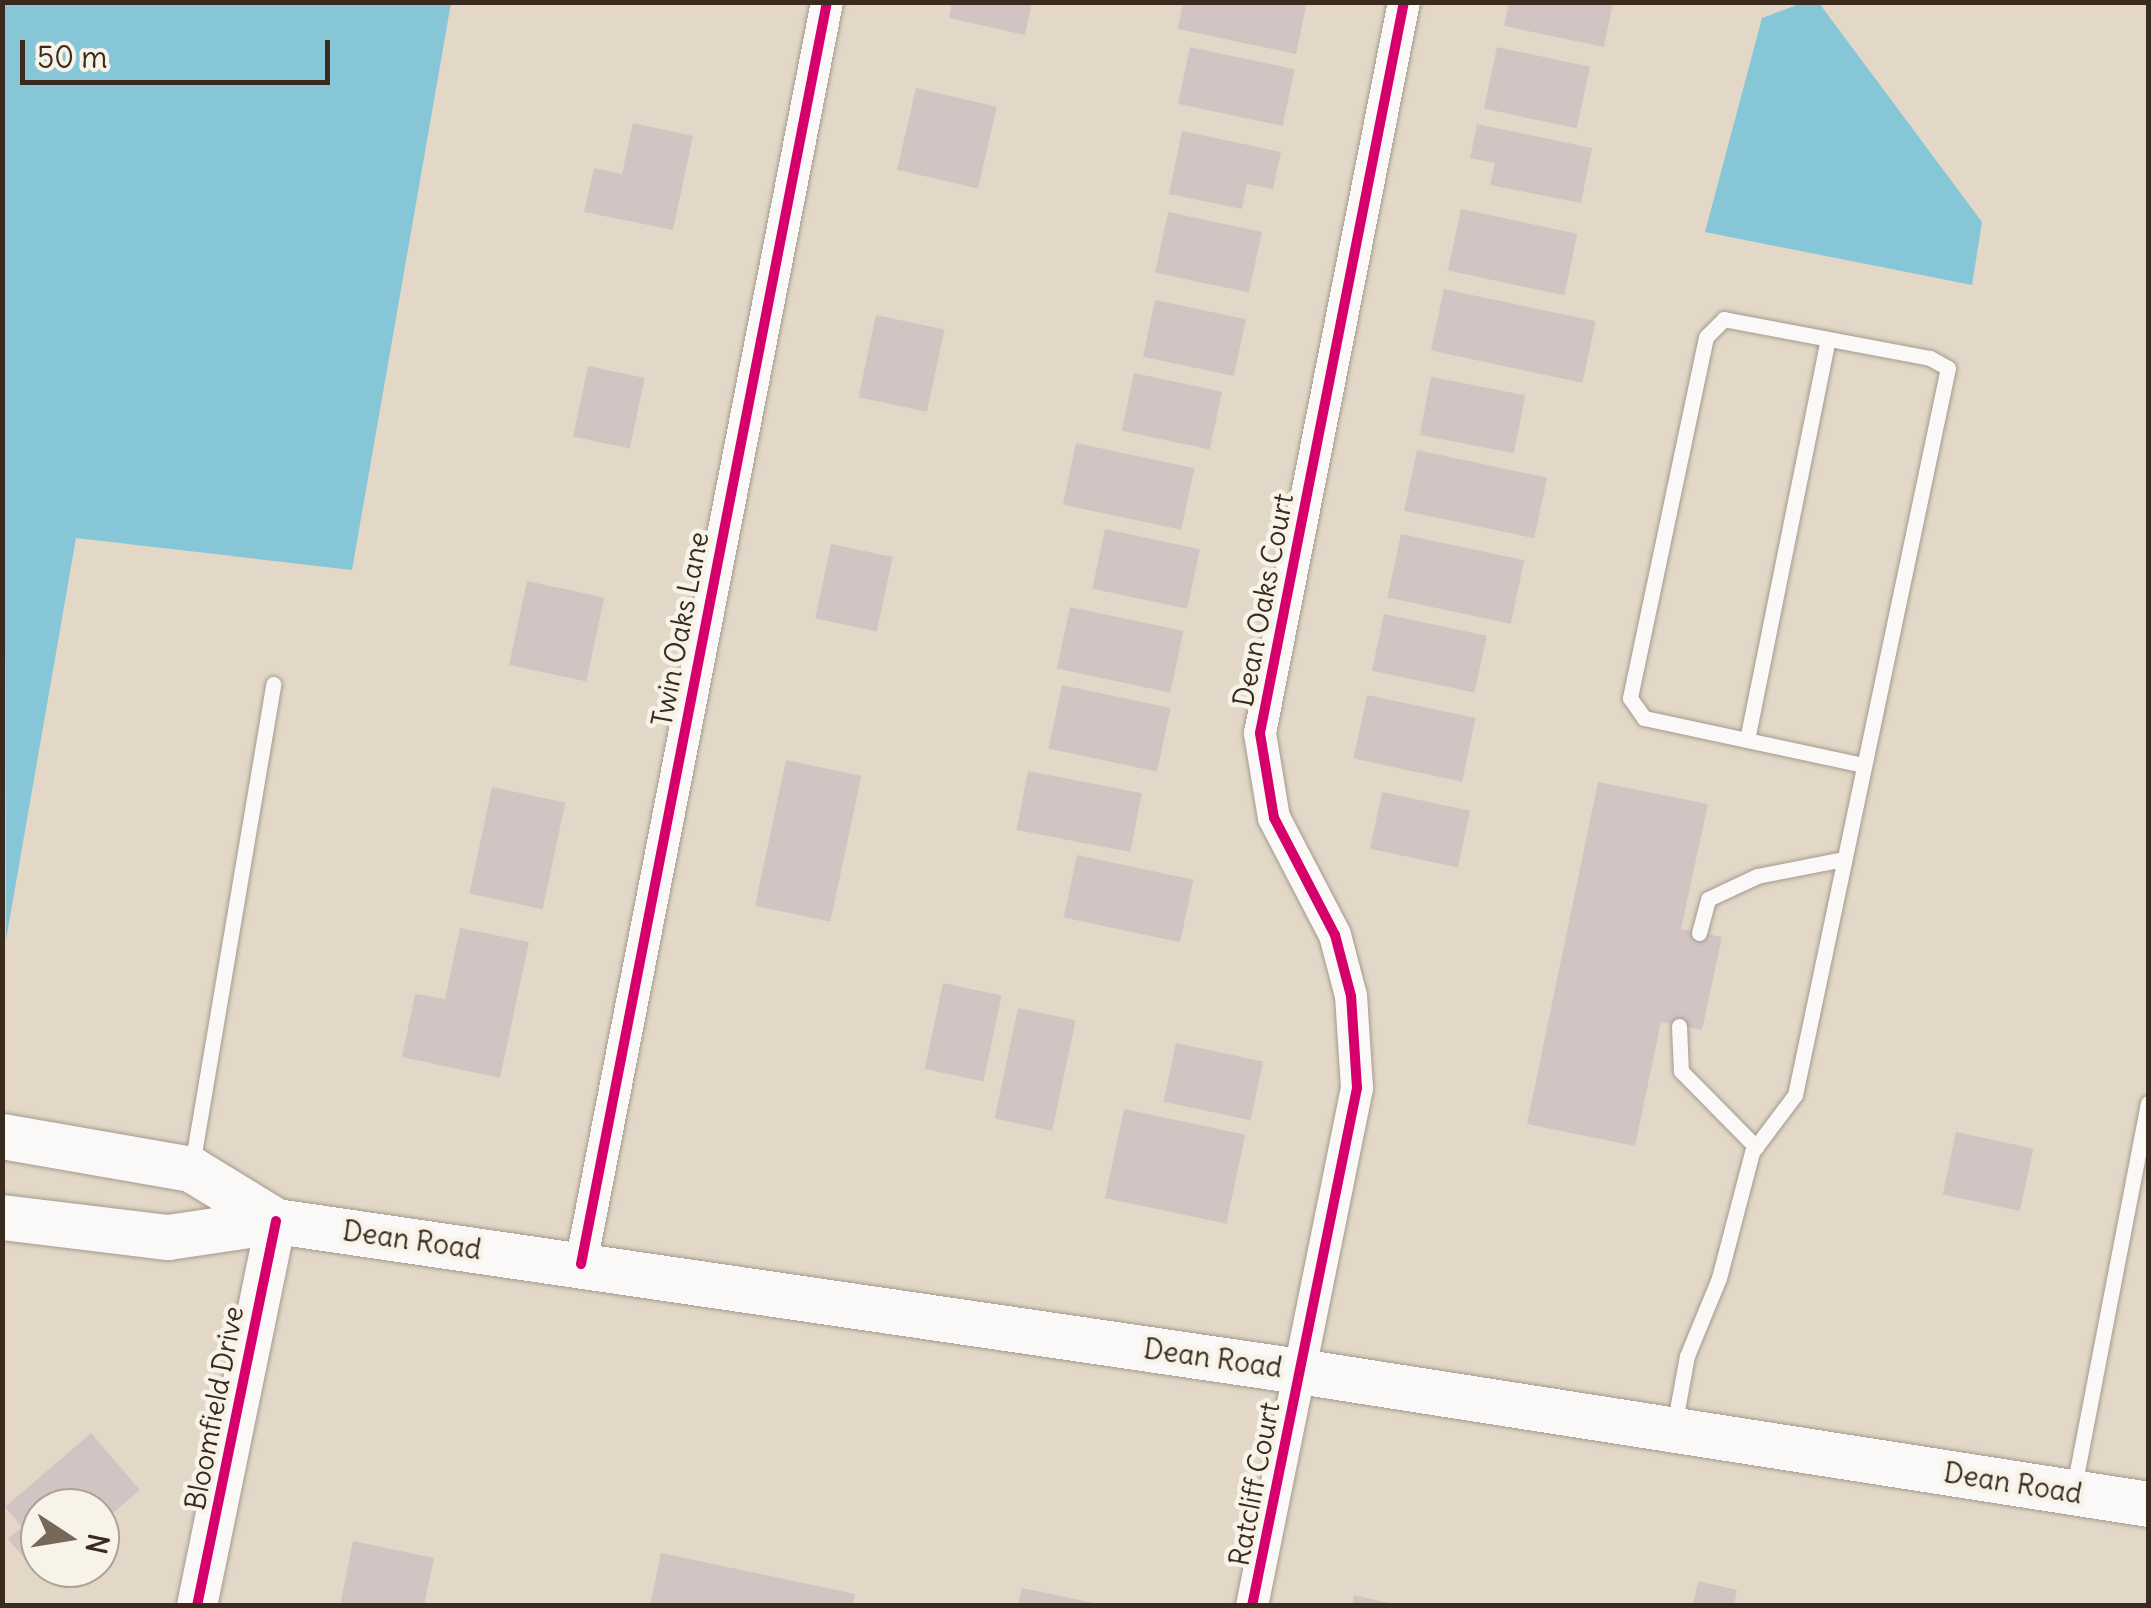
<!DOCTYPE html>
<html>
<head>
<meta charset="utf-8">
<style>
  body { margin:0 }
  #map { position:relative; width:2151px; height:1608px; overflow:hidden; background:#e3d8c7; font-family:Delius,sans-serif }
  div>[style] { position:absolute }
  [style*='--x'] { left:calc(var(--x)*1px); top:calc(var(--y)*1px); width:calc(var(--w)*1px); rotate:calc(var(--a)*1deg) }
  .water>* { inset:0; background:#87c6d6 }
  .building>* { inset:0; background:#d1c4c3; transform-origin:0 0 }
  .roads { filter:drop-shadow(0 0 2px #a39a8f) drop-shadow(0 0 2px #a39a8f) }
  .service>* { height:15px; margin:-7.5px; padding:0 7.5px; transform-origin:7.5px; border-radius:7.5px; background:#fbf9f7 }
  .minor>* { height:32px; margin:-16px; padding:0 16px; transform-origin:16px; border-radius:16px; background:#fbf9f7 }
  .tertiary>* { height:40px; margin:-20px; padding:0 20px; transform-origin:20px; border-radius:20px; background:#fbf9f7 }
  .secondary>* { height:45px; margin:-22.5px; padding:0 22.5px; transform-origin:22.5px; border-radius:22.5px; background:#fbf9f7 }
  .cycleway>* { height:10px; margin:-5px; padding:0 5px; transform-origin:5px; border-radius:5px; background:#d6006c }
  span { translate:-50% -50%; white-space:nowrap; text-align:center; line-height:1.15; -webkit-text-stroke:9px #f7f3e8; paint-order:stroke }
  .street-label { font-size:28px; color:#3b2a1e }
  .frame { position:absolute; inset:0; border:5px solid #3b2a1e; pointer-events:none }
  .north { position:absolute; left:20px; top:1488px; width:100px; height:100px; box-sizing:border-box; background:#f7f3e8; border:2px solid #aca397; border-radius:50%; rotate:102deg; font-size:28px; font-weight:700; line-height:40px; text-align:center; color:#3b2a1e }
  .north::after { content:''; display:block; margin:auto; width:35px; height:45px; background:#766759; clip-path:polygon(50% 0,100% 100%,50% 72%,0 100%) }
  .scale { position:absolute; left:20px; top:40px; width:310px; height:45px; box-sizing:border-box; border:5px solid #3b2a1e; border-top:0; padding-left:12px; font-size:30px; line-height:35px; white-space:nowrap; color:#3b2a1e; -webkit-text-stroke:8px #f7f3e8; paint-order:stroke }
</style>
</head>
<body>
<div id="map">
  <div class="water">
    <div style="clip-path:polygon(3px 2px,451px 3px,352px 570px,76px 538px,6px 940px)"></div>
    <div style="clip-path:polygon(1805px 2px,1819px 3px,1982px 222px,1972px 285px,1705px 232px,1762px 18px)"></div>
  </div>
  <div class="building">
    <div style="clip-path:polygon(952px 2px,1032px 2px,1025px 35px,949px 18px)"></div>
    <div style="clip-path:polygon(1183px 2px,1307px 2px,1296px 54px,1178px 29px)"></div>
    <div style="clip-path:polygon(1509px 2px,1613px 2px,1604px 47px,1504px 26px)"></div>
    <div style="left:1190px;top:47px;width:107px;height:58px;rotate:12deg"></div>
    <div style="left:1497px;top:47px;width:95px;height:63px;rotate:12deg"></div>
    <div style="left:916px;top:88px;width:83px;height:84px;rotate:13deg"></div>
    <div style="clip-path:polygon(633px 123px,693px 136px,673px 230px,584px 212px,594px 168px,622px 174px)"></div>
    <div style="clip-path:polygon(1477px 124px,1592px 148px,1581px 203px,1490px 185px,1495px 163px,1470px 158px)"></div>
    <div style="clip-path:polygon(1182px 131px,1281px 152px,1273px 189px,1247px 184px,1242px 209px,1169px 194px)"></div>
    <div style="left:1461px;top:209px;width:119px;height:63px;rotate:12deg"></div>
    <div style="left:1168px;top:212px;width:96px;height:62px;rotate:12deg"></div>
    <div style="left:1444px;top:289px;width:155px;height:63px;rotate:12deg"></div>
    <div style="left:1155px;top:300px;width:93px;height:58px;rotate:12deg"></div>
    <div style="left:876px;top:315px;width:70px;height:84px;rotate:12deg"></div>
    <div style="left:588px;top:366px;width:58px;height:72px;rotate:12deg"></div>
    <div style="left:1134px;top:373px;width:90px;height:59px;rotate:12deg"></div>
    <div style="left:1431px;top:377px;width:96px;height:59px;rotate:11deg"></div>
    <div style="left:1076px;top:443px;width:121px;height:63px;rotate:12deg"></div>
    <div style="left:1417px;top:450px;width:133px;height:62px;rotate:12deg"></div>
    <div style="left:1105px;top:529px;width:97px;height:61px;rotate:12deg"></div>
    <div style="left:1401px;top:534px;width:126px;height:65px;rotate:12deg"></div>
    <div style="left:831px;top:544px;width:63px;height:76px;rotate:12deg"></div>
    <div style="left:527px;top:581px;width:79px;height:86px;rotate:12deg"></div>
    <div style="left:1070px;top:607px;width:116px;height:63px;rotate:12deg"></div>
    <div style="left:1384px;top:614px;width:105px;height:58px;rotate:12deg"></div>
    <div style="left:1062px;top:685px;width:111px;height:65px;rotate:12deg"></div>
    <div style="left:1367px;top:695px;width:111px;height:65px;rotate:12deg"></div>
    <div style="left:786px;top:760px;width:77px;height:149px;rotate:12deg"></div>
    <div style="left:1028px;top:771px;width:116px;height:60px;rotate:11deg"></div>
    <div style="clip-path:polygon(1598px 782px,1708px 804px,1681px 929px,1722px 937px,1702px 1030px,1661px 1022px,1635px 1146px,1527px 1124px)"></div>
    <div style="left:492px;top:787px;width:75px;height:109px;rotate:12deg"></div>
    <div style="left:1382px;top:792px;width:90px;height:58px;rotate:12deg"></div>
    <div style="left:1077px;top:855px;width:119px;height:64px;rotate:12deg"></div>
    <div style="clip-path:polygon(460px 928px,529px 942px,500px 1078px,402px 1057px,415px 994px,445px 999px)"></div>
    <div style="left:943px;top:983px;width:60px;height:88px;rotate:12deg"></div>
    <div style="left:1018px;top:1008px;width:59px;height:113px;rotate:12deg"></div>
    <div style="left:1176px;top:1043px;width:89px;height:60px;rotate:12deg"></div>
    <div style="left:1124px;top:1109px;width:124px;height:91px;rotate:12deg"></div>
    <div style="left:1956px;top:1132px;width:79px;height:64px;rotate:12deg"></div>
    <div style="clip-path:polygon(91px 1433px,140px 1490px,100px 1524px,100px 1508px,40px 1508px,40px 1568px,50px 1568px,40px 1577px,8px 1539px,22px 1527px,5px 1507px)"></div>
    <div style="clip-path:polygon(353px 1541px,434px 1558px,424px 1606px,340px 1606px)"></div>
    <div style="clip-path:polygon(661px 1553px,855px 1594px,853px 1606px,650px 1606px)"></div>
    <div style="clip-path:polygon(1698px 1581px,1737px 1590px,1734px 1606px,1693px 1606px)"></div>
    <div style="clip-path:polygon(1022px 1588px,1099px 1604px,1099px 1606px,1018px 1606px)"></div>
    <div style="clip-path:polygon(1354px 1595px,1394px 1604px,1394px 1606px,1352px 1606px)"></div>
  </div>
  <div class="roads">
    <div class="service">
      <div style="--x:1747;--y:740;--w:409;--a:-78.6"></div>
      <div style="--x:1699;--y:933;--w:35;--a:-75"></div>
      <div style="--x:1708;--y:899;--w:54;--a:-25.1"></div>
      <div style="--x:1757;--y:876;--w:89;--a:-11.1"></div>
      <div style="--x:1679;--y:1026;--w:45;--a:87.5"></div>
      <div style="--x:1681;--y:1071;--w:107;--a:45.4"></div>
      <div style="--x:192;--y:1165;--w:488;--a:-80.4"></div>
      <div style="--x:1674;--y:1426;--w:71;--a:-79.5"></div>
      <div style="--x:1687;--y:1356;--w:84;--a:-67.7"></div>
      <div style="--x:1719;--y:1278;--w:130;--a:-75.3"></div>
      <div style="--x:1752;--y:1152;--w:71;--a:-53"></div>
      <div style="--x:1795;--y:1095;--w:743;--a:-78.12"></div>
      <div style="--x:1948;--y:368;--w:21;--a:-151"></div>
      <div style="--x:1930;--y:358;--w:210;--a:-169.3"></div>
      <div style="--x:1724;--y:319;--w:25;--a:135"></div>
      <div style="--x:1706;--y:337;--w:369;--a:101.9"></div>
      <div style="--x:1630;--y:698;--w:24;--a:55"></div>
      <div style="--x:1644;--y:718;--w:225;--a:12.1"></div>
      <div style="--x:2074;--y:1487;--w:391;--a:-79.1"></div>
    </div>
    <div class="minor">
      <div style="--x:581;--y:1264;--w:1286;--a:-78.97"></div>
      <div style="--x:1252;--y:1606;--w:529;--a:-78.54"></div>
      <div style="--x:1357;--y:1088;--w:92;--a:-93.7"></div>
      <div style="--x:1351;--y:996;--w:63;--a:-104.7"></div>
      <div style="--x:1335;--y:935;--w:132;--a:-117.5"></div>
      <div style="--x:1274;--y:818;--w:86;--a:-99.4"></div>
      <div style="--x:1260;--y:733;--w:745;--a:-78.86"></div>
    </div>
    <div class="tertiary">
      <div style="--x:197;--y:1606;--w:393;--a:-78.4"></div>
    </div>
    <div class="secondary">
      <div style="--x:2;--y:1136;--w:192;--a:9.9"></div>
      <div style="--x:191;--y:1169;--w:100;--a:31.5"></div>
      <div style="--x:2;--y:1217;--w:167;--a:6.9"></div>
      <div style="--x:168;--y:1237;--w:109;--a:-8.4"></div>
      <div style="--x:276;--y:1221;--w:1034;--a:8.34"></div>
      <div style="--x:1299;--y:1371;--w:859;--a:8.9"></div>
    </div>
  </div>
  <div class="cycleway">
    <div style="--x:581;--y:1264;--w:1286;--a:-78.97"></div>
    <div style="--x:197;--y:1606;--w:393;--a:-78.4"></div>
    <div style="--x:1252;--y:1606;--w:529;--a:-78.54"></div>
    <div style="--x:1357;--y:1088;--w:92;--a:-93.7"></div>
    <div style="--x:1351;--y:996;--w:63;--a:-104.7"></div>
    <div style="--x:1335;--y:935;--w:132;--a:-117.5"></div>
    <div style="--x:1274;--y:818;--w:86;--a:-99.4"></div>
    <div style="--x:1260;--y:733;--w:745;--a:-78.86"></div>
  </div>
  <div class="street-label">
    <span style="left:1263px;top:600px;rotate:-79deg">Dean Oaks Court</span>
    <span style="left:680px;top:629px;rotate:-79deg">Twin Oaks Lane</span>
    <span style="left:412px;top:1240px;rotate:8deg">Dean Road</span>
    <span style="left:1213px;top:1358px;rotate:8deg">Dean Road</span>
    <span style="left:214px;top:1408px;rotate:-79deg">Bloomfield Drive</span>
    <span style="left:2013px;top:1483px;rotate:9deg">Dean Road</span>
    <span style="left:1254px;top:1484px;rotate:-79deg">Ratcliff Court</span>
  </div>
  <div class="frame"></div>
  <div class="north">N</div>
  <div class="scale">50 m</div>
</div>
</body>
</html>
